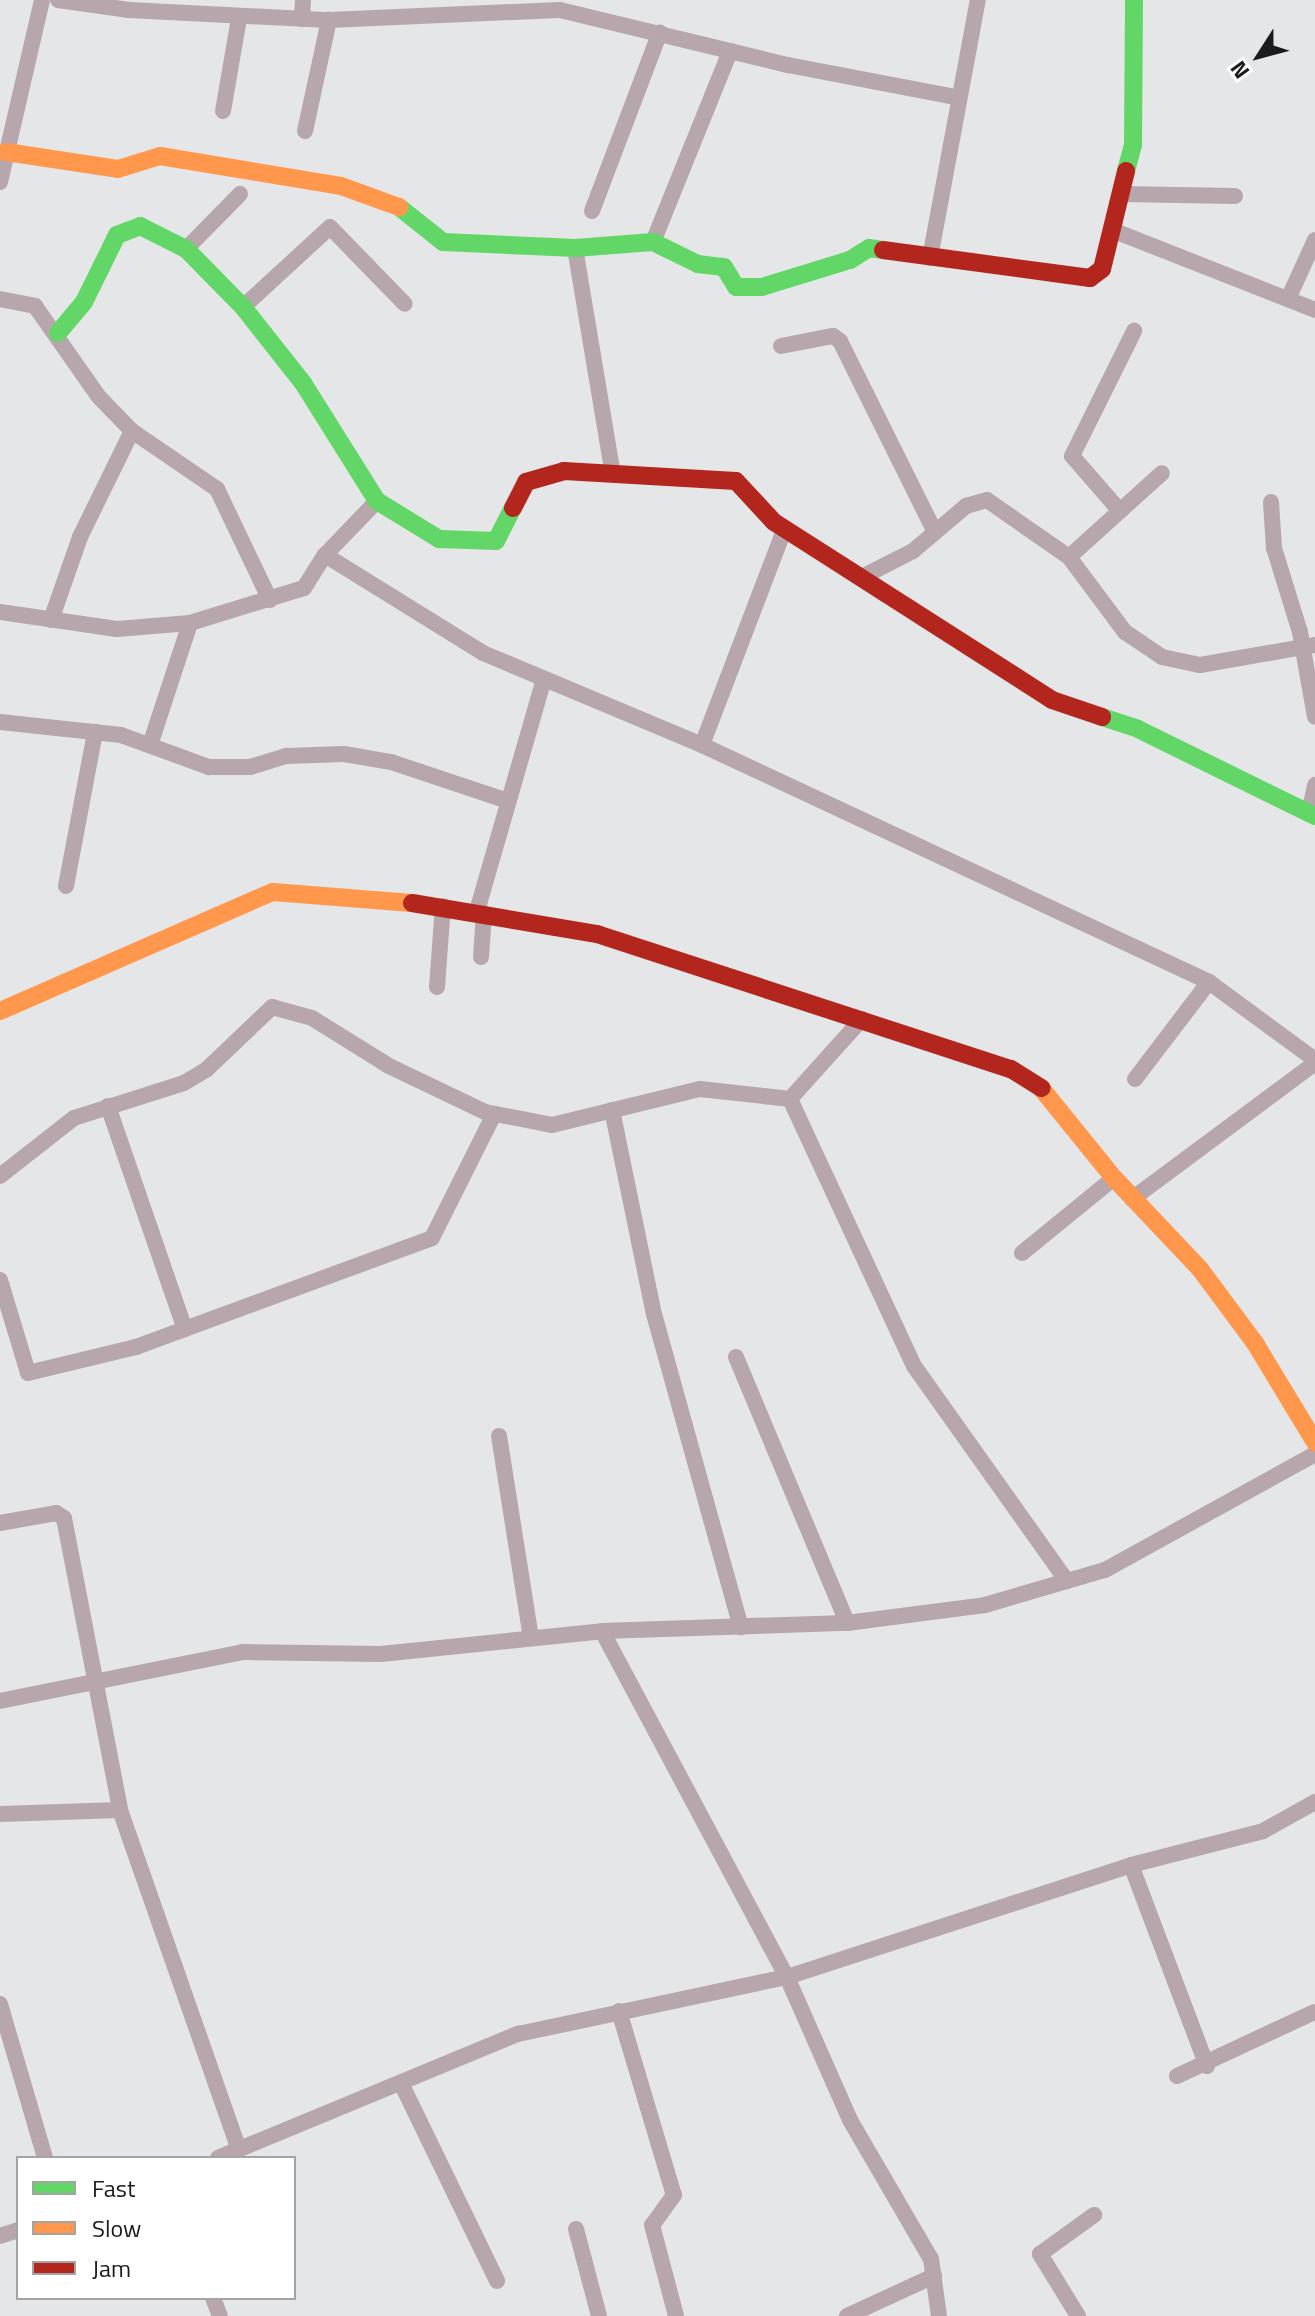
<!DOCTYPE html>
<html>
<head>
<meta charset="utf-8">
<style>
  body { margin:0 }
  #map { position:relative; width:1315px; height:2316px; overflow:hidden; background:#e5e6e7; font-family:"Titillium Web",sans-serif }
  div>[style] { position:absolute }
  [style*='--x'] { left:calc(var(--x)*1px); top:calc(var(--y)*1px); width:calc(var(--w)*1px); rotate:calc(var(--a)*1deg) }
  .street>* { height:16px; margin:-8px; padding:0 8px; transform-origin:8px; border-radius:8px; background:#b7a6ab }
  .fast>* { height:18px; margin:-9px; padding:0 9px; transform-origin:9px; border-radius:9px; background:#63d668 }
  .slow>* { height:18px; margin:-9px; padding:0 9px; transform-origin:9px; border-radius:9px; background:#ff974d }
  .jam>* { height:18px; margin:-9px; padding:0 9px; transform-origin:9px; border-radius:9px; background:#b3261e }
  span { translate:-50% -50%; white-space:nowrap; text-align:center; line-height:1.15; -webkit-text-stroke:8px #fff; paint-order:stroke }
  .legend { position:absolute; left:16px; top:2156px; width:280px; height:144px; box-sizing:border-box; background:#fff; border:2px solid #a3a4a4; margin:0; padding:10px 14px; list-style:none; font-size:24px; color:#1a1b1c }
  .legend li { display:flex; align-items:center; gap:16px; height:40px }
  .legend b { width:40px; border:2px solid #a3a4a4 }
  .north { position:absolute; left:1219px; top:16px; width:80px; height:80px; -webkit-text-stroke:6px #fff; paint-order:stroke; rotate:234deg; font-size:22px; font-weight:700; line-height:32px; text-align:center; color:#1a1b1c }
  .north::after { content:''; display:block; margin:auto; width:28px; height:36px; background:#1a1b1c; clip-path:polygon(50% 0,100% 100%,50% 72%,0 100%) }
</style>
</head>
<body>
<div id="map">
  <div class="street">
    <div style="--x:58;--y:0;--w:72;--a:8"></div>
    <div style="--x:129;--y:10;--w:200;--a:2.9"></div>
    <div style="--x:329;--y:20;--w:231;--a:-2.5"></div>
    <div style="--x:560;--y:10;--w:235;--a:13.6"></div>
    <div style="--x:788;--y:65;--w:171;--a:10.8"></div>
    <div style="--x:302;--y:19;--w:19;--a:-87"></div>
    <div style="--x:223;--y:111;--w:94;--a:-80.2"></div>
    <div style="--x:305;--y:131;--w:114;--a:-77.8"></div>
    <div style="--x:0;--y:182;--w:187;--a:-77"></div>
    <div style="--x:1121;--y:194;--w:114;--a:1"></div>
    <div style="--x:592;--y:211;--w:191;--a:-69.2"></div>
    <div style="--x:1112;--y:230;--w:218;--a:21.5"></div>
    <div style="--x:653;--y:242;--w:206;--a:-68"></div>
    <div style="--x:575;--y:248;--w:225;--a:80.5"></div>
    <div style="--x:186;--y:249;--w:77;--a:-45.5"></div>
    <div style="--x:930;--y:258;--w:262;--a:-79.5"></div>
    <div style="--x:0;--y:299;--w:36;--a:11"></div>
    <div style="--x:35;--y:306;--w:111;--a:54.9"></div>
    <div style="--x:99;--y:397;--w:47;--a:45.9"></div>
    <div style="--x:132;--y:431;--w:103;--a:34.3"></div>
    <div style="--x:217;--y:489;--w:123;--a:64.5"></div>
    <div style="--x:1288;--y:299;--w:65;--a:-65.4"></div>
    <div style="--x:243;--y:307;--w:118;--a:-42.6"></div>
    <div style="--x:330;--y:227;--w:107;--a:45.8"></div>
    <div style="--x:781;--y:346;--w:53;--a:-10.9"></div>
    <div style="--x:833;--y:336;--w:9;--a:36"></div>
    <div style="--x:840;--y:341;--w:213;--a:63.6"></div>
    <div style="--x:1271;--y:502;--w:46;--a:86.3"></div>
    <div style="--x:1274;--y:548;--w:88;--a:72.8"></div>
    <div style="--x:1300;--y:632;--w:86;--a:80"></div>
    <div style="--x:1120;--y:511;--w:73;--a:-131.1"></div>
    <div style="--x:1072;--y:456;--w:140;--a:-63.6"></div>
    <div style="--x:325;--y:555;--w:75;--a:-46.1"></div>
    <div style="--x:1069;--y:557;--w:125;--a:-42.1"></div>
    <div style="--x:862;--y:577;--w:57;--a:-27"></div>
    <div style="--x:913;--y:551;--w:70;--a:-40.3"></div>
    <div style="--x:966;--y:506;--w:22;--a:-16"></div>
    <div style="--x:987;--y:500;--w:100;--a:34.8"></div>
    <div style="--x:1069;--y:557;--w:94;--a:53.3"></div>
    <div style="--x:1125;--y:632;--w:45;--a:34"></div>
    <div style="--x:1162;--y:657;--w:39;--a:12"></div>
    <div style="--x:1200;--y:665;--w:117;--a:-9.9"></div>
    <div style="--x:0;--y:612;--w:118;--a:8.3"></div>
    <div style="--x:117;--y:629;--w:73;--a:-4.7"></div>
    <div style="--x:190;--y:623;--w:119;--a:-17.1"></div>
    <div style="--x:304;--y:588;--w:39;--a:-58"></div>
    <div style="--x:325;--y:555;--w:186;--a:31.8"></div>
    <div style="--x:483;--y:653;--w:238;--a:22.8"></div>
    <div style="--x:702;--y:745;--w:560;--a:25.05"></div>
    <div style="--x:1209;--y:982;--w:132;--a:36.3"></div>
    <div style="--x:51;--y:620;--w:88;--a:-70.7"></div>
    <div style="--x:80;--y:537;--w:118;--a:-63.9"></div>
    <div style="--x:0;--y:722;--w:122;--a:6.1"></div>
    <div style="--x:121;--y:735;--w:94;--a:20"></div>
    <div style="--x:209;--y:767;--w:41;--a:0"></div>
    <div style="--x:250;--y:767;--w:38;--a:-17"></div>
    <div style="--x:286;--y:756;--w:58;--a:-2"></div>
    <div style="--x:344;--y:754;--w:48;--a:9.7"></div>
    <div style="--x:391;--y:762;--w:123;--a:18.4"></div>
    <div style="--x:150;--y:745;--w:128;--a:-71.8"></div>
    <div style="--x:702;--y:745;--w:232;--a:-69.1"></div>
    <div style="--x:1309;--y:812;--w:28;--a:-77"></div>
    <div style="--x:66;--y:886;--w:157;--a:-79.3"></div>
    <div style="--x:477;--y:911;--w:241;--a:-73.9"></div>
    <div style="--x:481;--y:957;--w:44;--a:-86.1"></div>
    <div style="--x:437;--y:987;--w:81;--a:-85.8"></div>
    <div style="--x:862;--y:1019;--w:108;--a:132"></div>
    <div style="--x:790;--y:1099;--w:294;--a:65.1"></div>
    <div style="--x:914;--y:1366;--w:264;--a:54.6"></div>
    <div style="--x:1135;--y:1079;--w:122;--a:-52.7"></div>
    <div style="--x:108;--y:1106;--w:236;--a:71"></div>
    <div style="--x:612;--y:1110;--w:208;--a:78.4"></div>
    <div style="--x:654;--y:1314;--w:325;--a:74.5"></div>
    <div style="--x:0;--y:1176;--w:94;--a:-38.1"></div>
    <div style="--x:74;--y:1118;--w:115;--a:-17.7"></div>
    <div style="--x:184;--y:1083;--w:27;--a:-31"></div>
    <div style="--x:207;--y:1069;--w:90;--a:-43.6"></div>
    <div style="--x:272;--y:1007;--w:41;--a:15.4"></div>
    <div style="--x:312;--y:1018;--w:91;--a:31.9"></div>
    <div style="--x:389;--y:1066;--w:106;--a:25.6"></div>
    <div style="--x:485;--y:1112;--w:68;--a:11"></div>
    <div style="--x:552;--y:1125;--w:152;--a:-13.7"></div>
    <div style="--x:700;--y:1089;--w:91;--a:6.3"></div>
    <div style="--x:1132;--y:1199;--w:228;--a:-36.6"></div>
    <div style="--x:1022;--y:1253;--w:119;--a:-39.2"></div>
    <div style="--x:0;--y:1280;--w:97;--a:73.2"></div>
    <div style="--x:28;--y:1373;--w:111;--a:-13.5"></div>
    <div style="--x:136;--y:1347;--w:315;--a:-20.2"></div>
    <div style="--x:432;--y:1238;--w:139;--a:-63.4"></div>
    <div style="--x:736;--y:1357;--w:288;--a:67.3"></div>
    <div style="--x:499;--y:1436;--w:204;--a:81"></div>
    <div style="--x:0;--y:1523;--w:57;--a:-10.1"></div>
    <div style="--x:56;--y:1513;--w:9;--a:32"></div>
    <div style="--x:64;--y:1518;--w:297;--a:79.1"></div>
    <div style="--x:120;--y:1810;--w:359;--a:70.7"></div>
    <div style="--x:602;--y:1631;--w:245;--a:-1.9"></div>
    <div style="--x:847;--y:1623;--w:139;--a:-7.4"></div>
    <div style="--x:985;--y:1605;--w:125;--a:-16.3"></div>
    <div style="--x:1105;--y:1570;--w:240;--a:-28.9"></div>
    <div style="--x:0;--y:1701;--w:248;--a:-11.4"></div>
    <div style="--x:243;--y:1652;--w:138;--a:0.8"></div>
    <div style="--x:381;--y:1654;--w:222;--a:-5.9"></div>
    <div style="--x:602;--y:1631;--w:392;--a:61.9"></div>
    <div style="--x:787;--y:1977;--w:156;--a:66.2"></div>
    <div style="--x:850;--y:2120;--w:161;--a:59.8"></div>
    <div style="--x:931;--y:2259;--w:58;--a:82"></div>
    <div style="--x:0;--y:1814;--w:120;--a:-1.9"></div>
    <div style="--x:1131;--y:1865;--w:215;--a:69.3"></div>
    <div style="--x:0;--y:2004;--w:160;--a:73.7"></div>
    <div style="--x:619;--y:2011;--w:192;--a:73.4"></div>
    <div style="--x:674;--y:2195;--w:37;--a:126"></div>
    <div style="--x:652;--y:2225;--w:94;--a:75.2"></div>
    <div style="--x:1177;--y:2076;--w:151;--a:-25"></div>
    <div style="--x:401;--y:2083;--w:220;--a:64.1"></div>
    <div style="--x:218;--y:2158;--w:325;--a:-22.5"></div>
    <div style="--x:518;--y:2034;--w:275;--a:-12"></div>
    <div style="--x:787;--y:1977;--w:362;--a:-18"></div>
    <div style="--x:1131;--y:1865;--w:136;--a:-14.4"></div>
    <div style="--x:1263;--y:1831;--w:60;--a:-29.1"></div>
    <div style="--x:576;--y:2229;--w:90;--a:75.2"></div>
    <div style="--x:0;--y:2236;--w:19;--a:-18"></div>
    <div style="--x:213;--y:2298;--w:19;--a:69"></div>
    <div style="--x:847;--y:2316;--w:96;--a:-24.7"></div>
    <div style="--x:1078;--y:2316;--w:73;--a:-121.5"></div>
    <div style="--x:1040;--y:2254;--w:67;--a:-35.8"></div>
  </div>
  <div class="fast">
    <div style="--x:1126;--y:171;--w:27;--a:-75"></div>
    <div style="--x:1133;--y:145;--w:145;--a:-89.6"></div>
    <div style="--x:399;--y:207;--w:56;--a:38.5"></div>
    <div style="--x:443;--y:242;--w:132;--a:2.6"></div>
    <div style="--x:575;--y:248;--w:78;--a:-4.4"></div>
    <div style="--x:653;--y:242;--w:50;--a:26.1"></div>
    <div style="--x:698;--y:264;--w:26;--a:7"></div>
    <div style="--x:724;--y:267;--w:23;--a:59"></div>
    <div style="--x:736;--y:287;--w:26;--a:0"></div>
    <div style="--x:762;--y:287;--w:92;--a:-17.1"></div>
    <div style="--x:850;--y:260;--w:22;--a:-32"></div>
    <div style="--x:869;--y:248;--w:14;--a:8"></div>
    <div style="--x:58;--y:333;--w:40;--a:-50"></div>
    <div style="--x:84;--y:302;--w:75;--a:-63.8"></div>
    <div style="--x:117;--y:235;--w:25;--a:-21"></div>
    <div style="--x:140;--y:226;--w:51;--a:26.6"></div>
    <div style="--x:186;--y:249;--w:81;--a:45.5"></div>
    <div style="--x:243;--y:307;--w:97;--a:51.7"></div>
    <div style="--x:303;--y:383;--w:139;--a:57.9"></div>
    <div style="--x:377;--y:501;--w:73;--a:31.5"></div>
    <div style="--x:439;--y:539;--w:57;--a:2"></div>
    <div style="--x:496;--y:541;--w:37;--a:-63"></div>
    <div style="--x:1102;--y:717;--w:38;--a:18"></div>
    <div style="--x:1138;--y:729;--w:197;--a:26.2"></div>
  </div>
  <div class="slow">
    <div style="--x:6;--y:152;--w:113;--a:8.6"></div>
    <div style="--x:118;--y:169;--w:44;--a:-17.2"></div>
    <div style="--x:160;--y:156;--w:183;--a:9.4"></div>
    <div style="--x:341;--y:186;--w:62;--a:19.9"></div>
    <div style="--x:0;--y:1011;--w:298;--a:-23.6"></div>
    <div style="--x:273;--y:892;--w:139;--a:4.5"></div>
    <div style="--x:1041;--y:1088;--w:116;--a:51"></div>
    <div style="--x:1114;--y:1178;--w:125;--a:46.6"></div>
    <div style="--x:1200;--y:1269;--w:92;--a:53.4"></div>
    <div style="--x:1255;--y:1343;--w:116;--a:58.8"></div>
  </div>
  <div class="jam">
    <div style="--x:883;--y:250;--w:209;--a:7.7"></div>
    <div style="--x:1090;--y:278;--w:15;--a:-37"></div>
    <div style="--x:1102;--y:269;--w:101;--a:-76.2"></div>
    <div style="--x:513;--y:508;--w:29;--a:-63"></div>
    <div style="--x:526;--y:482;--w:40;--a:-16"></div>
    <div style="--x:564;--y:471;--w:172;--a:3.3"></div>
    <div style="--x:736;--y:481;--w:56;--a:47.2"></div>
    <div style="--x:774;--y:522;--w:330;--a:32.6"></div>
    <div style="--x:1052;--y:700;--w:53;--a:18.8"></div>
    <div style="--x:412;--y:903;--w:188;--a:9.5"></div>
    <div style="--x:597;--y:934;--w:435;--a:18.1"></div>
    <div style="--x:1011;--y:1069;--w:36;--a:32"></div>
  </div>
  <ul class="legend">
  <li><b style="height:10px;background:#63d668"></b>Fast</li>
  <li><b style="height:10px;background:#ff974d"></b>Slow</li>
  <li><b style="height:10px;background:#b3261e"></b>Jam</li>
  </ul>
  <div class="north">N</div>
</div>
</body>
</html>
